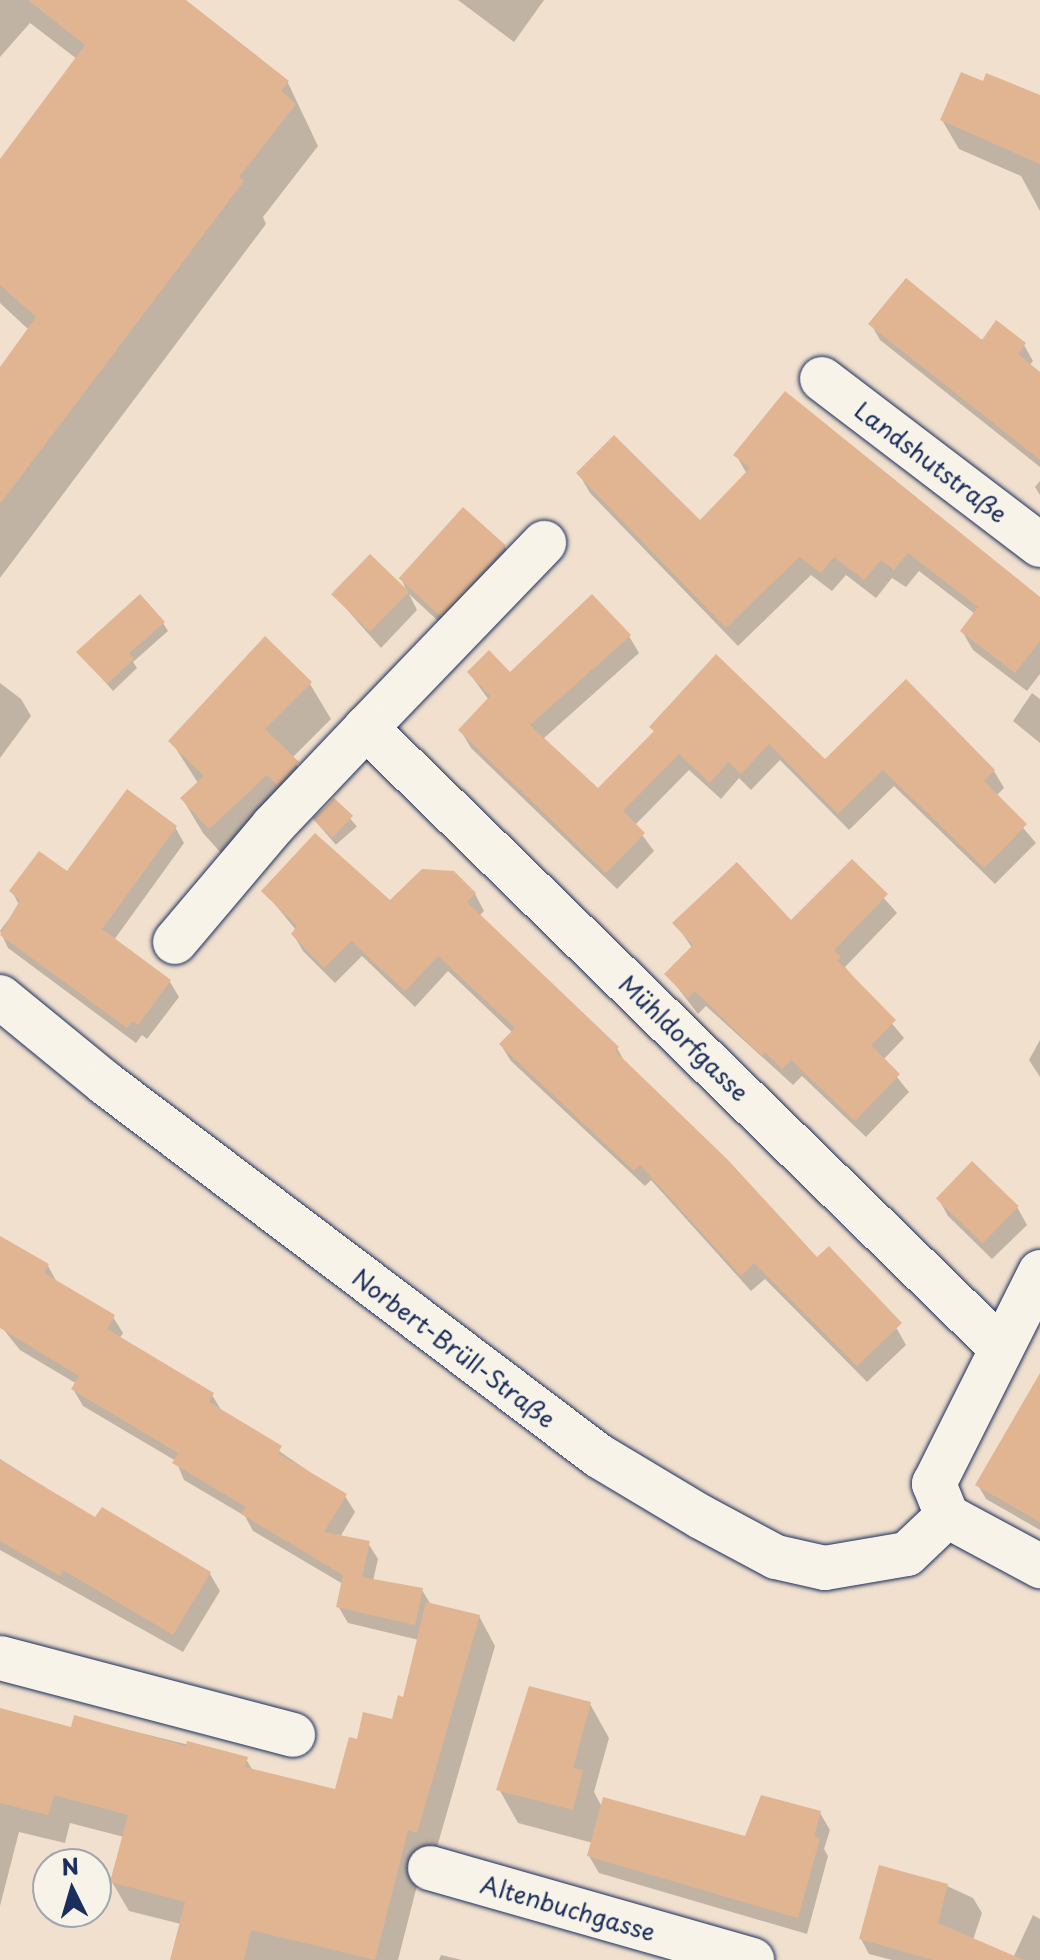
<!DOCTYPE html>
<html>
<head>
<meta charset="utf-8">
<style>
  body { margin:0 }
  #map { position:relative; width:1040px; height:1960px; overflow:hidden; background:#f1e0ce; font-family:"Playpen Sans",sans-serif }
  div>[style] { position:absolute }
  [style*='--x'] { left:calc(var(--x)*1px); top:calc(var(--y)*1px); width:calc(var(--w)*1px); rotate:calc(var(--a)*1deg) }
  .shadow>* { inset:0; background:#0003; transform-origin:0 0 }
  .building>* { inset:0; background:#e2b592; transform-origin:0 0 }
  .roads { filter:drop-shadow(0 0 2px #1b2f5e) drop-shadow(0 0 2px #1b2f5e) }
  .minor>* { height:44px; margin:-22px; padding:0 22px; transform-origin:22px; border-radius:22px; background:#f7f3e8 }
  span { translate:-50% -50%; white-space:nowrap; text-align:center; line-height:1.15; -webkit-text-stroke:7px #f7f3e8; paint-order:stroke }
  .street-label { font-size:24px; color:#1b2f5e }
  .north { position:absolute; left:32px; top:1848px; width:80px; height:80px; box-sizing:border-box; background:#f7f3e8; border:2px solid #9fa5b1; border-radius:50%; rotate:355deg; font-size:22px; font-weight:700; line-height:32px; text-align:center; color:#1b2f5e }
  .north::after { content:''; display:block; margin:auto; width:28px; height:36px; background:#1b2f5e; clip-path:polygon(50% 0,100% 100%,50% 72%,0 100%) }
</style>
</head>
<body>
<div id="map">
  <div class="shadow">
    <div style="clip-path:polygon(0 0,183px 0,288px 83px,318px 146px,263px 217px,266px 224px,0 578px,0 370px,29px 330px,0 303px,0 163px,77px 59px,30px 23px,0 57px)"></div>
    <div style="clip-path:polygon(458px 0,544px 0,514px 42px)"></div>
    <div style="clip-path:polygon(1040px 98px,1040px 211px,1021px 176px,959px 149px,942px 120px)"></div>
    <div style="clip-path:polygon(871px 324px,1024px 345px,1033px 361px,1029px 366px,1040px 374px,1040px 467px,880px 340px)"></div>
    <div style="clip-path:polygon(736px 455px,1040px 599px,1040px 674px,1027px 691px,973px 650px,962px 631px,975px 614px,919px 571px,906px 587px,892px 578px,876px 598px,846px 575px,832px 591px,811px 575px,738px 646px,590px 493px,579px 474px,700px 523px,747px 474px)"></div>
    <div style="clip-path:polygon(1040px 481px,1040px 495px,1035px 487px)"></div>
    <div style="clip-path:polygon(505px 547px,515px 565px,450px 632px,409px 594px,417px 610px,381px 648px,334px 595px,371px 557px,408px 594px,401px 578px)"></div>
    <div style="clip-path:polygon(163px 623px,168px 631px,133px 662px,137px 668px,113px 691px,79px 652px)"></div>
    <div style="clip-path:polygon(629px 636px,639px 653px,543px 739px,598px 791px,655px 733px,652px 728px,716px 656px,825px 762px,994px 771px,1004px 788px,996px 796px,1036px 843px,995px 884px,894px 786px,849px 830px,780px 760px,751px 790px,739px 778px,721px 799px,689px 770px,635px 825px,654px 851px,617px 889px,471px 748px,461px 731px,489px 700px,469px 673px,510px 675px)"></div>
    <div style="clip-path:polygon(265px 639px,310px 684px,331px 719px,292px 758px,318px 799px,230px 863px,203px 833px,182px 798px,198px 783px,171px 741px)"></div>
    <div style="clip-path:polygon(0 683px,21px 699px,31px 716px,0 758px)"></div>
    <div style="clip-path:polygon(1032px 693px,1040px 699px,1040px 743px,1013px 721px)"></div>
    <div style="left:334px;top:800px;width:35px;height:28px;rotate:49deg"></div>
    <div style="clip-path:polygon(175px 827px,184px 843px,114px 940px,170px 982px,179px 997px,147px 1039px,142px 1035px,136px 1043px,8px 948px,0 931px,19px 905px,12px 891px,67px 874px)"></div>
    <div style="clip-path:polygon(852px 862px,897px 913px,845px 967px,904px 1038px,883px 1060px,909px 1092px,866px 1137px,802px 1076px,793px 1085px,706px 1006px,698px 1014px,667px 974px,693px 949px,675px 923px,791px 923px)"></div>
    <div style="clip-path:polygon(453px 873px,475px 894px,484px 911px,479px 916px,617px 1048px,627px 1066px,865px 1311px,897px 1329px,906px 1345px,867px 1382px,765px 1279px,751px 1291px,651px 1180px,645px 1186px,511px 1061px,501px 1045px,513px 1033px,448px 971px,415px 1007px,362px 956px,335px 983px,303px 951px,293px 934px,296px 930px,264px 891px,390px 903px)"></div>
    <div style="clip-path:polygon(1040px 1040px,1040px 1077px,1029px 1060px)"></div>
    <div style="clip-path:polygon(938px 1198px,1017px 1207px,1027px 1225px,992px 1259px,948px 1216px)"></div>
    <div style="clip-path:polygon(0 1237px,48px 1266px,58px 1284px,113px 1317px,123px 1333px,119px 1339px,212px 1395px,223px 1413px,345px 1496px,355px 1512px,340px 1537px,368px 1543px,378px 1559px,373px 1581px,422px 1590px,431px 1605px,479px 1616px,495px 1646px,433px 1861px,424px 1858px,398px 1960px,172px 1960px,181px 1924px,129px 1911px,112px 1882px,124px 1837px,70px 1823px,65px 1843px,19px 1832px,0 1906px,0 1711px,73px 1730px,76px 1717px,246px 1759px,253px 1771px,336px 1791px,358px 1741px,393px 1722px,404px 1699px,419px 1640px,348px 1623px,338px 1606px,343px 1584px,253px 1531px,245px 1516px,184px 1480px,176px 1461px,83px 1406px,73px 1389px,77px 1384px,20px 1350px,0 1325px)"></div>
    <div style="clip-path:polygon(1040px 1410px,1040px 1530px,986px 1499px,978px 1485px)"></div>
    <div style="clip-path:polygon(0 1459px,96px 1520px,210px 1574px,220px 1591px,183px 1652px,0 1550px)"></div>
    <div style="clip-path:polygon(590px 1704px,609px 1738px,594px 1792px,602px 1807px,746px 1838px,820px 1813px,830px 1830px,824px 1849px,828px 1856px,807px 1934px,599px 1873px,589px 1856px,593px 1843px,518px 1823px,499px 1789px)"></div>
    <div style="clip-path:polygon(947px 1886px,973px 1898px,982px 1913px,973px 1940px,1007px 1960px,892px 1960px,869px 1954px,861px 1939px)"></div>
    <div style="clip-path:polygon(1033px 1915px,1040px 1919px,1040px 1960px,1012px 1960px)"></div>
    <div style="clip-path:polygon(441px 1955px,462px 1960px,439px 1960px)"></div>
  </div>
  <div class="building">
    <div style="clip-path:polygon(28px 0,186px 0,289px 81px,281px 91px,296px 104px,239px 177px,244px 181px,0 504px,0 367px,36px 317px,0 285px,0 159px,85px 45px)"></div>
    <div style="clip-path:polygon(961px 72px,983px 81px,986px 73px,1040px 95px,1040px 164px,940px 120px)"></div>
    <div style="clip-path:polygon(906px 278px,982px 340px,996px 320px,1026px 343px,1018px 354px,1040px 372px,1040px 460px,868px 324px)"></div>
    <div style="clip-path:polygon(785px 391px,1040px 597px,1040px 641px,1015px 673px,960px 631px,978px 607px,908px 553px,894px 570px,881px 560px,864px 580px,834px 557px,821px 573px,799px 557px,726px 628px,576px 473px,614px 435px,700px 520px,750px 468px,733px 455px)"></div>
    <div style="left:463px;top:507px;width:58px;height:96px;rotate:42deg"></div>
    <div style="left:370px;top:554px;width:54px;height:56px;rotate:44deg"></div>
    <div style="clip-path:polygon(140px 594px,165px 622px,129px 653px,134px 659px,107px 684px,76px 652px)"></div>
    <div style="clip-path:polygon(592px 594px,631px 635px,530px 725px,598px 788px,654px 731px,649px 727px,716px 654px,825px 759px,906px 679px,995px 770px,984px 781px,1027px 824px,984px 868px,883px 770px,838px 814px,769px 744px,741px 774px,728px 762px,710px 783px,679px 754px,623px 811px,645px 833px,606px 873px,458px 730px,490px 696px,467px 672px,489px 650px,510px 672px)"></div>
    <div style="clip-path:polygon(265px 636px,312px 682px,265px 729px,299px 762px,277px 785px,267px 775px,209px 829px,180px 798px,204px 776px,168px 741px)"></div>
    <div style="clip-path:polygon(127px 789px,177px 826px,102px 929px,171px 980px,138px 1025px,132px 1021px,127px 1028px,0 935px,20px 900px,9px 891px,39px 851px,67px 871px)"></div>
    <div style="left:334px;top:798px;width:26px;height:30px;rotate:43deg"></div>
    <div style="clip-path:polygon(315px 833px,390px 900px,422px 869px,454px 871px,476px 893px,467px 902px,619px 1047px,615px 1051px,727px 1159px,817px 1257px,829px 1246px,902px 1323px,857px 1366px,754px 1263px,741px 1276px,640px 1165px,634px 1171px,499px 1044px,515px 1028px,438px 956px,405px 991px,351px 941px,324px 968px,291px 934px,297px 926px,261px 891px)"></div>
    <div style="clip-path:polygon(852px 859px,888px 894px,834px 950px,841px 957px,837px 960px,896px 1020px,871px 1045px,900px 1074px,855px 1121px,791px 1060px,782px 1069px,765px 1052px,762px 1056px,695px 991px,688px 998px,664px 974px,693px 945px,672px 923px,737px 862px,791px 920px)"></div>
    <div style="left:972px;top:1161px;width:65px;height:52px;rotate:44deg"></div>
    <div style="clip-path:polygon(0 1236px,49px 1264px,44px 1273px,115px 1315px,107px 1329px,214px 1393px,209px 1402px,282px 1446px,278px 1453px,347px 1494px,324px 1532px,370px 1541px,362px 1577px,423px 1588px,415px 1625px,336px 1607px,343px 1575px,241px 1514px,246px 1507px,172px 1463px,178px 1453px,71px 1389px,79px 1376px,0 1328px)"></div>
    <div style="clip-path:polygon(1040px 1373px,1040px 1522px,975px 1485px)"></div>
    <div style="clip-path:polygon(0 1460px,95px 1517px,102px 1507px,211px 1572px,173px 1635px,63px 1570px,60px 1576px,0 1541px)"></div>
    <div style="clip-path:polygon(426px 1602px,480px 1615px,417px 1833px,408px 1830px,375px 1960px,251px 1930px,244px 1960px,170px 1960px,185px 1902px,110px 1882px,128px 1815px,54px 1795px,48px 1815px,0 1803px,0 1708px,71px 1727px,74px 1715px,186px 1746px,187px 1741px,248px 1757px,245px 1767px,335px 1789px,349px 1737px,357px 1739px,363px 1712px,392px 1719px,398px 1695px,403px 1697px)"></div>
    <div style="clip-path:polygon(529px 1686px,591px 1702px,573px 1768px,583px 1770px,573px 1810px,496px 1790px)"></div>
    <div style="clip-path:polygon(761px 1795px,821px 1811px,814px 1836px,820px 1838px,798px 1918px,587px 1856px,603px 1797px,745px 1836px)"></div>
    <div style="clip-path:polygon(879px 1865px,948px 1884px,938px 1923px,1024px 1960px,933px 1960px,859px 1939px)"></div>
  </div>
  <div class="roads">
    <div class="minor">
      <div style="--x:822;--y:379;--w:274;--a:37.3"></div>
      <div style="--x:366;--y:728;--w:257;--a:-46.1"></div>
      <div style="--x:175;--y:942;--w:152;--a:-49.8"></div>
      <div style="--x:273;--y:826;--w:135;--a:-46.5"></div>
      <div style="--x:366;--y:728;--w:887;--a:44.32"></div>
      <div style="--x:0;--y:997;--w:136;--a:39.3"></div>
      <div style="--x:105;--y:1083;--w:619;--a:37.06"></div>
      <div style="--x:599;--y:1456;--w:119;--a:30.9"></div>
      <div style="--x:701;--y:1517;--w:85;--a:28.1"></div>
      <div style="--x:776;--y:1557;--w:50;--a:12.7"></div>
      <div style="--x:825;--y:1568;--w:83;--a:-9.7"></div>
      <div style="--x:907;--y:1554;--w:55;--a:-43.5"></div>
      <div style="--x:947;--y:1516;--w:35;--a:-112"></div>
      <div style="--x:934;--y:1484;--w:237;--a:-63.4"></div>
      <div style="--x:947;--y:1516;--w:106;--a:28.3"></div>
      <div style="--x:0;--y:1658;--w:303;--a:14.7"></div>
      <div style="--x:430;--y:1868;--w:335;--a:15.9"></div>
    </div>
  </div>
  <div class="street-label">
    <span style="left:931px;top:462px;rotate:37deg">Landshutstraße</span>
    <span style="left:684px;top:1038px;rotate:44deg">Mühldorfgasse</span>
    <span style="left:454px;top:1348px;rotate:37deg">Norbert-Brüll-Straße</span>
    <span style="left:568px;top:1908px;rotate:16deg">Altenbuchgasse</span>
  </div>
  <div class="north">N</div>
</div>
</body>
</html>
